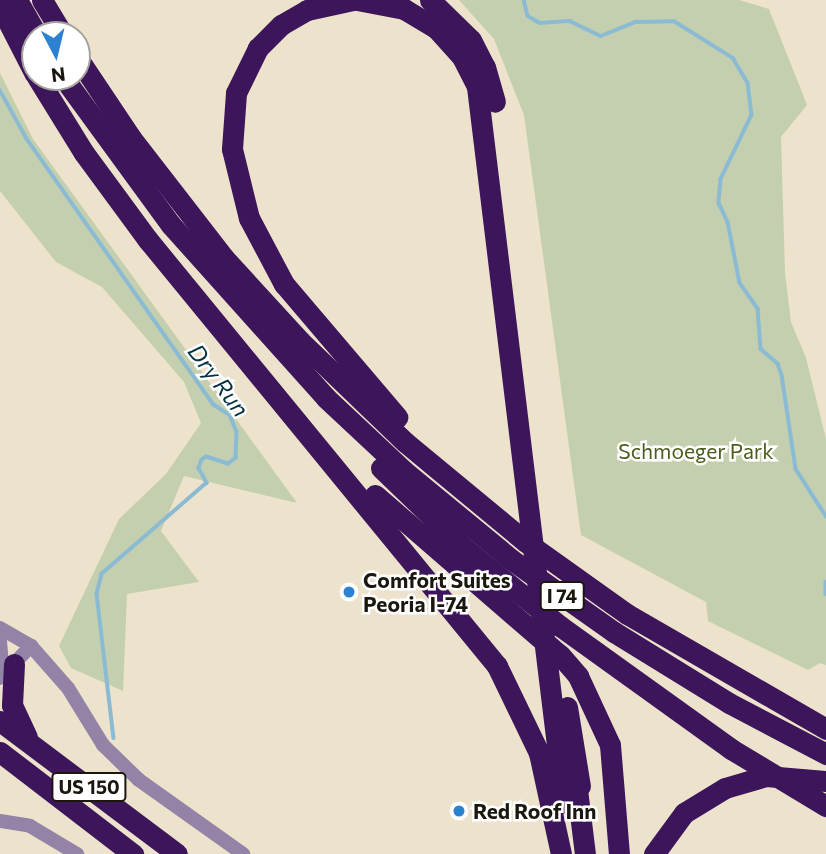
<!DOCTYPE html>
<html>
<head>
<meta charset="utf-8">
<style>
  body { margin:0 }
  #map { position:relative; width:826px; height:854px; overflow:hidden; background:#ede2cb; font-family:Commissioner,sans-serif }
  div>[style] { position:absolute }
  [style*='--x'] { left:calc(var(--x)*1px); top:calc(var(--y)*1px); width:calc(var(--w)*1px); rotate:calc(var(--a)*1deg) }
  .green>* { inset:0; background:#c4cfb0 }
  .stream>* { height:3.5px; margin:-1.75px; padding:0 1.75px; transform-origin:1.75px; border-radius:1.75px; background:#8bbbd2 }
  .minor>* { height:14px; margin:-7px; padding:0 7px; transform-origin:7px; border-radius:7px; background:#9383a6 }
  .highway>* { height:21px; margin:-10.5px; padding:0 10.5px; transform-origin:10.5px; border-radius:10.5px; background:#3c155b }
  .dots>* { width:19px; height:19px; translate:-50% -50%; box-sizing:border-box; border:4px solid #fff; border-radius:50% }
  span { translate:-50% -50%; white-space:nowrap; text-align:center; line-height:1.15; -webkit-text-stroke:5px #fff; paint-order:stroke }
  .shield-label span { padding:2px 5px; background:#fff; border:2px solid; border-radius:5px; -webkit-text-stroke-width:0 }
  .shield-label { font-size:19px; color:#1b170f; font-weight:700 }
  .park-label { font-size:21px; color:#4b5d1e }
  .poi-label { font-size:21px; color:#1b170f; font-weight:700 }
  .left { translate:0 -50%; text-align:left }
  .water-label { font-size:23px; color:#043141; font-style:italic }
  .north { position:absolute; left:21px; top:21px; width:70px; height:70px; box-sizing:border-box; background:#fff; border:2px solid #a4a29f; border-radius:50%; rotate:173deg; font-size:19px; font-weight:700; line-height:28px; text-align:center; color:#1b170f }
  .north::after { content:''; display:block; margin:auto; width:24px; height:32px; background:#2c82d0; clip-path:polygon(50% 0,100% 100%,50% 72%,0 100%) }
</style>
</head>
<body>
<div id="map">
  <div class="green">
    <div style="clip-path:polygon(459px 0,739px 0,769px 9px,807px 105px,781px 137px,785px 273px,791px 322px,806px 358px,826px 439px,826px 665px,820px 663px,808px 670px,708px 621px,706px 602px,581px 535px,524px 115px,494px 39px)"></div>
    <div style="clip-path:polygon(0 73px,33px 139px,297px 503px,184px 476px,161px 531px,199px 582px,127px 594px,123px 691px,71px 668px,59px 646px,119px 519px,166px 474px,201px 423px,184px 382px,102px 287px,56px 262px,0 191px)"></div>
  </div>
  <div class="stream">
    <div style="--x:524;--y:0;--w:16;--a:76"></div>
    <div style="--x:528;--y:16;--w:14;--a:30"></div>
    <div style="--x:540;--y:23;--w:30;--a:-4"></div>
    <div style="--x:570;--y:21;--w:34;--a:26"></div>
    <div style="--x:601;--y:36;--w:37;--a:-22"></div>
    <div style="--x:635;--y:22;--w:39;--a:-1"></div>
    <div style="--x:674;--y:21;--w:70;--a:32.1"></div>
    <div style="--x:733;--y:58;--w:29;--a:59"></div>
    <div style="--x:748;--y:83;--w:32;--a:83"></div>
    <div style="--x:752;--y:115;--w:71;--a:115.8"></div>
    <div style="--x:721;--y:179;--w:24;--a:95"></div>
    <div style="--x:719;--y:203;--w:21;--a:65"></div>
    <div style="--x:728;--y:222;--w:62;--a:78.9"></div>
    <div style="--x:740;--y:283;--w:32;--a:55"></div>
    <div style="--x:758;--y:309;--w:40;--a:85.7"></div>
    <div style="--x:761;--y:349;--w:23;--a:41"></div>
    <div style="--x:778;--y:364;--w:12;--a:70"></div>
    <div style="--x:782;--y:375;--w:95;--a:81.5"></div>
    <div style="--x:796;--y:469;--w:56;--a:57.4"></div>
    <div style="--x:0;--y:90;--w:56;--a:61.1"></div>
    <div style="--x:27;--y:139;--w:324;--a:54.9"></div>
    <div style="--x:213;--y:404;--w:20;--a:33"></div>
    <div style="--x:230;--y:415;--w:18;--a:68"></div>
    <div style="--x:237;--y:432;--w:26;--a:92"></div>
    <div style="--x:236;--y:458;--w:10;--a:143"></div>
    <div style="--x:228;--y:464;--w:23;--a:-162"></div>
    <div style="--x:206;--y:457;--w:5;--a:143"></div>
    <div style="--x:202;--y:460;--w:9;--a:111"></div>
    <div style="--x:199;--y:468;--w:17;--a:62"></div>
    <div style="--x:207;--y:483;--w:139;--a:139.1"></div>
    <div style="--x:102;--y:574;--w:21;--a:104"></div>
    <div style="--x:97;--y:594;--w:145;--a:83.3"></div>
    <div style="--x:826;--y:582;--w:12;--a:90"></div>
  </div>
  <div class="minor">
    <div style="--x:0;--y:628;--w:36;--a:30"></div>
    <div style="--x:31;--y:646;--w:56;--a:48.6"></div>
    <div style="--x:68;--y:688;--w:67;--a:58.4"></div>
    <div style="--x:103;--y:745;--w:50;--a:44.2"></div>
    <div style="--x:139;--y:780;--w:128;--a:35.4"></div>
    <div style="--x:0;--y:641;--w:33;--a:85"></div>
    <div style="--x:0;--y:678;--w:45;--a:-45.9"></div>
    <div style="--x:0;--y:821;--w:30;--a:9"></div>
    <div style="--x:30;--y:826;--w:55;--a:30.8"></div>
  </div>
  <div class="highway">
    <div style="--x:17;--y:0;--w:40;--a:60.3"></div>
    <div style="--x:42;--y:0;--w:41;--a:59"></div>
    <div style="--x:353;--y:0;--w:47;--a:167.7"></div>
    <div style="--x:307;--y:10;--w:30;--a:150"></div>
    <div style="--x:281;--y:25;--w:33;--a:135"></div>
    <div style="--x:258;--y:48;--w:50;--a:116.1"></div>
    <div style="--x:236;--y:93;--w:56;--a:94.1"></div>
    <div style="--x:232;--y:149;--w:71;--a:76.2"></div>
    <div style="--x:249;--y:218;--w:75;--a:62.1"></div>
    <div style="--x:284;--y:284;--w:175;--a:49.6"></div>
    <div style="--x:357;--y:0;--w:48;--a:10.8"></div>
    <div style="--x:404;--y:9;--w:37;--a:31"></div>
    <div style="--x:436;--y:28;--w:39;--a:48"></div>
    <div style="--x:462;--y:57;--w:34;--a:63"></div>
    <div style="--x:477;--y:87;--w:721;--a:83.07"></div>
    <div style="--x:430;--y:0;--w:57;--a:44.3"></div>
    <div style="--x:471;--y:40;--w:30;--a:63"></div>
    <div style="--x:485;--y:67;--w:36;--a:74"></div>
    <div style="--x:0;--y:6;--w:76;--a:62.8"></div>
    <div style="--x:77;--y:57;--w:97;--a:56.3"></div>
    <div style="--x:131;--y:138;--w:152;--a:52.2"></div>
    <div style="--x:224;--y:258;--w:113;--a:47.5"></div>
    <div style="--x:300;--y:341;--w:146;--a:43.9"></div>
    <div style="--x:405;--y:442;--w:157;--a:39.6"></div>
    <div style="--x:526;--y:542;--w:124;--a:35.5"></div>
    <div style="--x:627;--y:614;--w:230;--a:30"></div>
    <div style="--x:37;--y:77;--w:89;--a:58.3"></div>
    <div style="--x:84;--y:153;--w:108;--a:53.7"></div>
    <div style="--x:148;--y:240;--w:551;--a:50.67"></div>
    <div style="--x:497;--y:666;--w:97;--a:64.2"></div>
    <div style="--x:539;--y:753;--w:103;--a:77.7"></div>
    <div style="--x:63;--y:77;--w:183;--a:53.9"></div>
    <div style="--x:171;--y:225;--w:232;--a:48.1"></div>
    <div style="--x:326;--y:398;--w:107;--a:43.1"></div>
    <div style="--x:404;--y:471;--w:140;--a:39.5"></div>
    <div style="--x:512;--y:560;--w:125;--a:35.2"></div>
    <div style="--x:614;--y:632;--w:135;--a:31.7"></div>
    <div style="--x:729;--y:703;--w:110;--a:27.7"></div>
    <div style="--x:381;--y:468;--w:112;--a:43.9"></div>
    <div style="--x:462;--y:546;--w:127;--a:39.2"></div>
    <div style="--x:560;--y:626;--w:211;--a:35.7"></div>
    <div style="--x:731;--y:749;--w:111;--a:31"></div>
    <div style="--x:375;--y:495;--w:245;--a:40.9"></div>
    <div style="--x:560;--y:655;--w:28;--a:49"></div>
    <div style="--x:578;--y:676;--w:76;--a:65.1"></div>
    <div style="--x:610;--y:745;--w:109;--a:85.3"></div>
    <div style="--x:14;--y:664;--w:41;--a:92.8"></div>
    <div style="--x:12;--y:705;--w:35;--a:65"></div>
    <div style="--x:567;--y:707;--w:80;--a:80.7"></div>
    <div style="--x:0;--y:721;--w:221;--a:36.9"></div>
    <div style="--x:0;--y:752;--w:168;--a:37.5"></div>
    <div style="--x:575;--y:773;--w:82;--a:83"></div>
    <div style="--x:654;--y:854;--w:51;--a:-53.8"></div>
    <div style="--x:684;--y:813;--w:48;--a:-31.4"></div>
    <div style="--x:725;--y:788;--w:43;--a:-16.3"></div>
    <div style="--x:766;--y:776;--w:60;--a:4.8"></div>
  </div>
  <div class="dots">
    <div style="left:349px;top:592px;background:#2c82d0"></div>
    <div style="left:459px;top:811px;background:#2c82d0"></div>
  </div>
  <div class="shield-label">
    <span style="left:562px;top:596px">I 74</span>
    <span style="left:89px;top:787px">US 150</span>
  </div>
  <div class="park-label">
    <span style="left:696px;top:451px">Schmoeger Park</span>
  </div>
  <div class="poi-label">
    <span class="left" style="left:363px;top:592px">Comfort Suites<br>Peoria I-74</span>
    <span class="left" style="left:473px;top:811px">Red Roof Inn</span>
  </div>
  <div class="water-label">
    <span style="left:219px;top:380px;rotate:53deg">Dry Run</span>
  </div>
  <div class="north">N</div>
</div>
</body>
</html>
